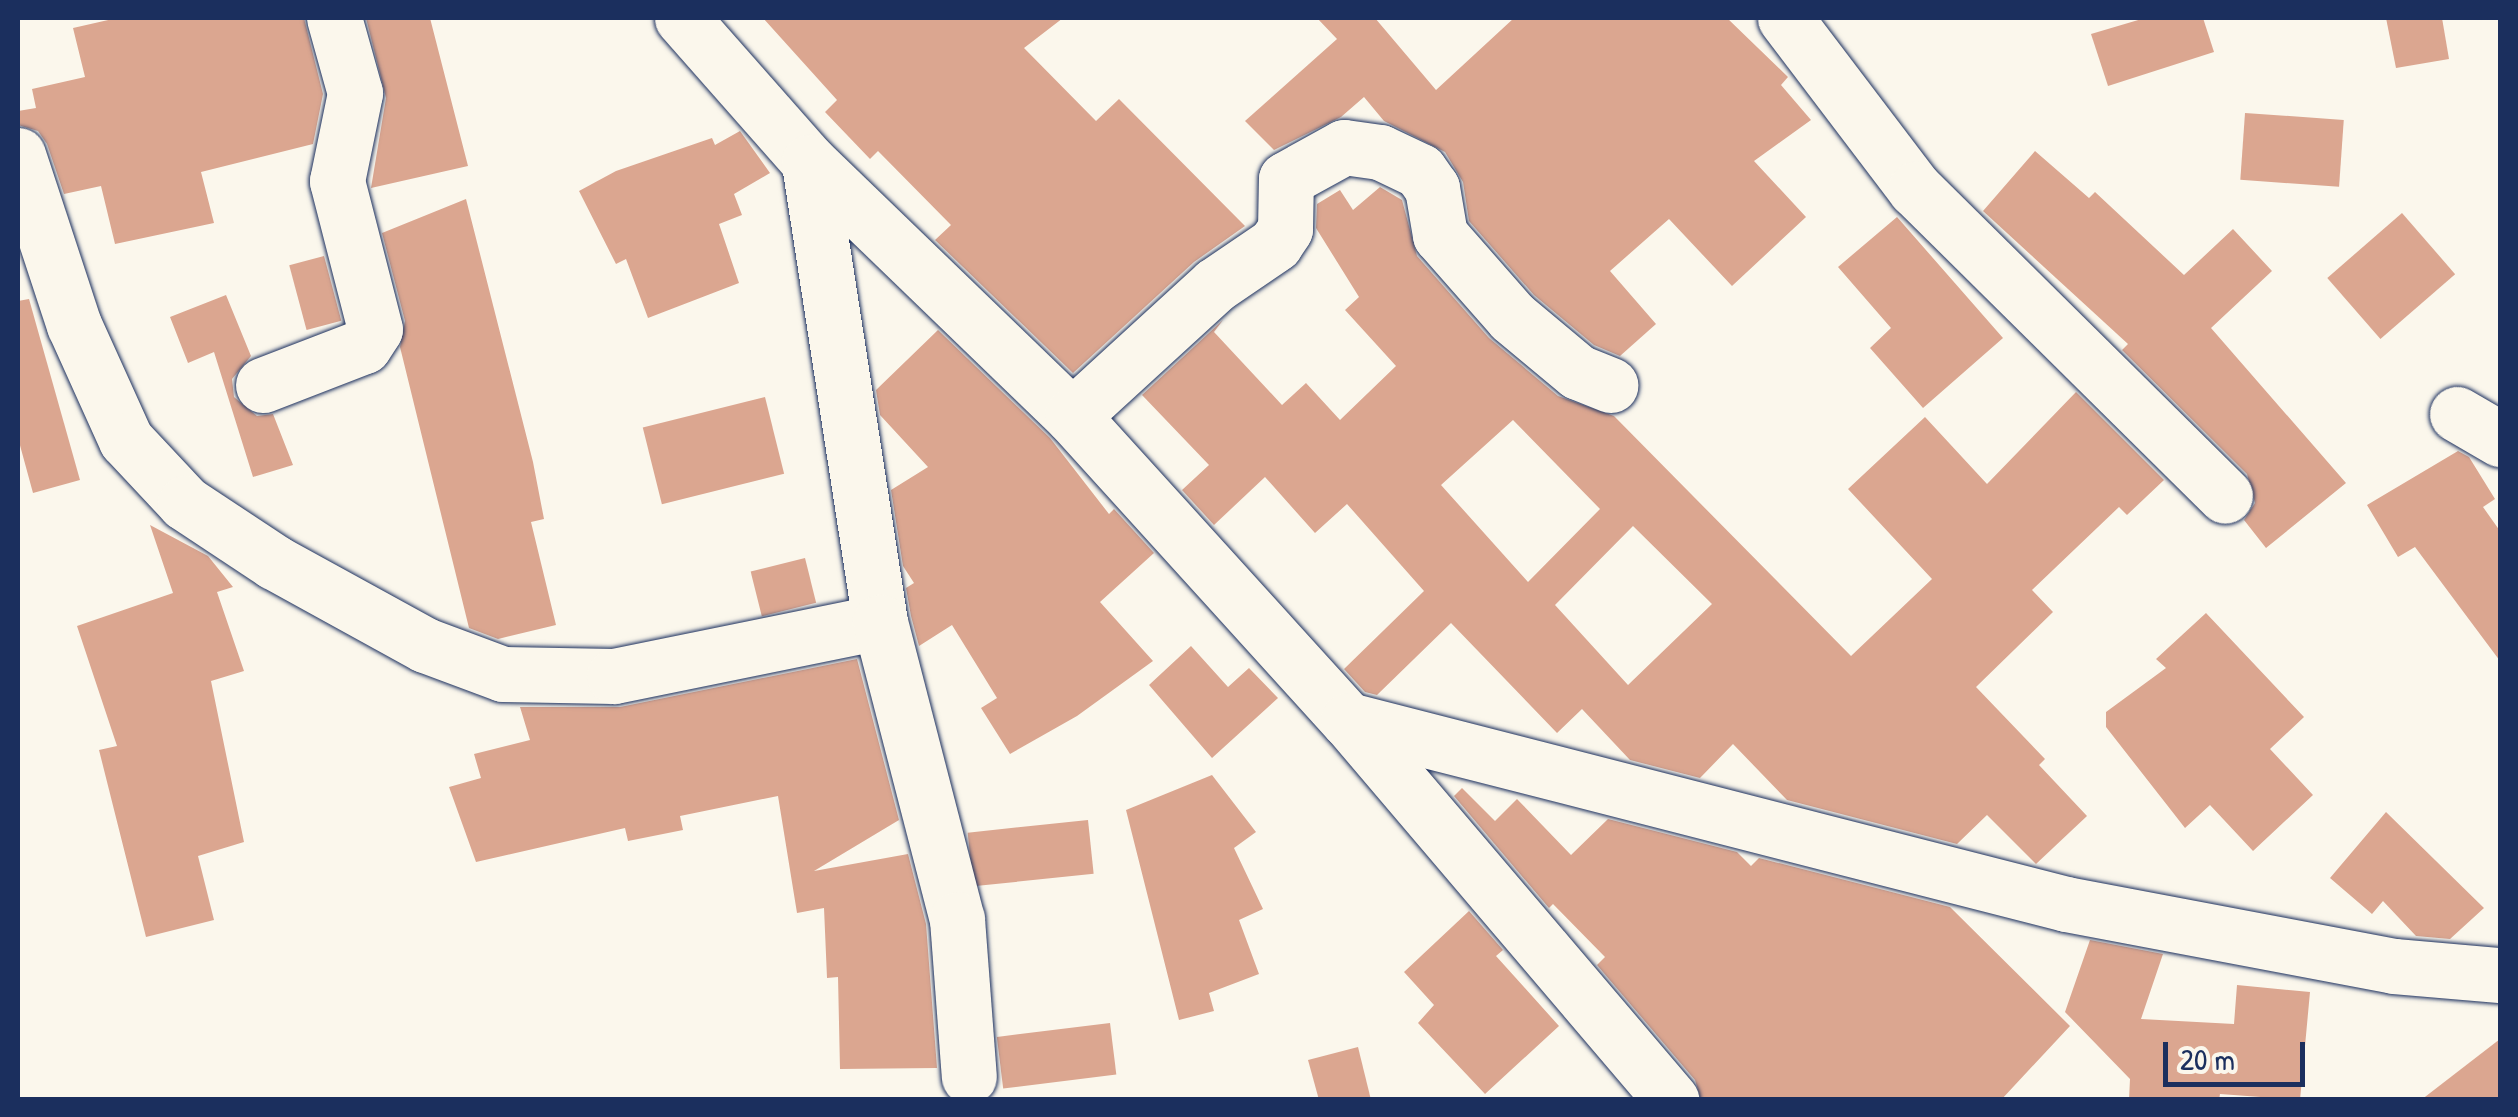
<!DOCTYPE html>
<html>
<head>
<meta charset="utf-8">
<style>
  body { margin:0 }
  #map { position:relative; width:2518px; height:1117px; overflow:hidden; background:#fbf7ec; font-family:"Patrick Hand",sans-serif }
  div>[style] { position:absolute }
  [style*='--x'] { left:calc(var(--x)*1px); top:calc(var(--y)*1px); width:calc(var(--w)*1px); rotate:calc(var(--a)*1deg) }
  .building>* { inset:0; background:#dba690; transform-origin:0 0 }
  .roads { filter:drop-shadow(0 0 2px #1b2f5e) drop-shadow(0 0 2px #1b2f5e) }
  .minor>* { height:55px; margin:-27.5px; padding:0 27.5px; transform-origin:27.5px; border-radius:27.5px; background:#fbf7ec }
  span { translate:-50% -50%; white-space:nowrap; text-align:center; line-height:1.15; -webkit-text-stroke:8px #fbf7ec; paint-order:stroke }
  .frame { position:absolute; inset:0; border:20px solid #1b2f5e; pointer-events:none }
  .scale { position:absolute; left:2163px; top:1042px; width:142px; height:45px; box-sizing:border-box; border:5px solid #1b2f5e; border-top:0; padding-left:12px; font-size:30px; line-height:35px; white-space:nowrap; color:#1b2f5e; -webkit-text-stroke:8px #fbf7ec; paint-order:stroke }
</style>
</head>
<body>
<div id="map">
  <div class="building">
    <div style="clip-path:polygon(117px 18px,304px 18px,323px 94px,313px 144px,201px 172px,214px 223px,115px 244px,101px 186px,64px 194px,47px 144px,38px 131px,18px 125px,18px 111px,36px 108px,32px 89px,85px 77px,73px 28px)"></div>
    <div style="clip-path:polygon(366px 18px,430px 18px,468px 166px,371px 188px,386px 98px)"></div>
    <div style="clip-path:polygon(763px 18px,1063px 18px,1024px 48px,1096px 121px,1119px 99px,1245px 226px,1194px 262px,1073px 373px,935px 240px,951px 225px,878px 151px,870px 159px,825px 112px,837px 100px)"></div>
    <div style="clip-path:polygon(1317px 18px,1375px 18px,1436px 90px,1514px 18px,1727px 18px,1788px 77px,1781px 85px,1811px 120px,1754px 161px,1806px 217px,1732px 286px,1669px 219px,1610px 271px,1656px 324px,1620px 356px,1594px 345px,1534px 295px,1469px 221px,1463px 182px,1445px 152px,1384px 121px,1364px 97px,1341px 117px,1274px 150px,1245px 121px,1337px 39px)"></div>
    <div style="clip-path:polygon(2145px 18px,2203px 18px,2214px 52px,2108px 86px,2091px 34px)"></div>
    <div style="clip-path:polygon(2386px 18px,2442px 18px,2449px 59px,2396px 68px)"></div>
    <div style="left:2245px;top:113px;width:99px;height:67px;rotate:4deg"></div>
    <div style="clip-path:polygon(740px 131px,770px 173px,734px 194px,742px 215px,719px 224px,739px 283px,648px 318px,626px 259px,616px 264px,579px 191px,616px 171px,712px 138px,715px 145px)"></div>
    <div style="clip-path:polygon(2035px 151px,2089px 198px,2095px 192px,2184px 275px,2233px 229px,2272px 271px,2211px 328px,2346px 483px,2266px 548px,2244px 520px,2255px 503px,2247px 474px,2122px 350px,2128px 344px,1983px 211px)"></div>
    <div style="clip-path:polygon(evenodd,1380px 187px,1402px 200px,1417px 256px,1489px 338px,1558px 396px,1614px 416px,1851px 656px,1932px 579px,1848px 489px,1925px 417px,1987px 484px,2076px 392px,2164px 480px,2127px 515px,2119px 507px,2032px 590px,2053px 612px,1976px 687px,2045px 759px,2039px 765px,2087px 816px,2036px 864px,1987px 815px,1957px 844px,1787px 800px,1733px 744px,1700px 778px,1630px 760px,1582px 709px,1557px 733px,1451px 623px,1377px 695px,1365px 692px,1344px 669px,1424px 591px,1347px 504px,1315px 533px,1265px 477px,1214px 525px,1182px 490px,1209px 465px,1142px 395px,1223px 320px,1214px 332px,1282px 405px,1306px 383px,1340px 420px,1396px 366px,1345px 310px,1359px 297px,1316px 228px,1317px 204px,1340px 190px,1353px 210px,1380px 187px,1513px 420px,1600px 509px,1528px 582px,1441px 485px,1513px 420px,1380px 187px,1633px 526px,1712px 604px,1628px 685px,1555px 605px,1633px 526px)"></div>
    <div style="clip-path:polygon(466px 199px,533px 462px,544px 519px,531px 522px,556px 625px,498px 639px,469px 628px,400px 347px,405px 321px,382px 233px)"></div>
    <div style="left:2402px;top:213px;width:81px;height:99px;rotate:49deg"></div>
    <div style="clip-path:polygon(1897px 217px,2003px 338px,1923px 408px,1870px 348px,1891px 328px,1838px 267px)"></div>
    <div style="left:324px;top:256px;width:67px;height:36px;rotate:75deg"></div>
    <div style="clip-path:polygon(226px 295px,251px 356px,232px 379px,234px 397px,257px 416px,273px 414px,293px 465px,253px 477px,214px 352px,188px 363px,170px 317px)"></div>
    <div style="clip-path:polygon(29px 299px,80px 480px,33px 493px,18px 438px,18px 301px)"></div>
    <div style="clip-path:polygon(938px 330px,1050px 438px,1109px 514px,1114px 509px,1154px 553px,1100px 602px,1153px 661px,1077px 716px,1010px 754px,981px 708px,997px 698px,952px 625px,919px 646px,911px 616px,906px 588px,914px 583px,903px 566px,891px 490px,928px 467px,880px 415px,876px 390px)"></div>
    <div style="left:765px;top:397px;width:79px;height:126px;rotate:76deg"></div>
    <div style="clip-path:polygon(2458px 451px,2469px 457px,2495px 499px,2483px 507px,2500px 531px,2500px 661px,2415px 547px,2398px 557px,2367px 505px)"></div>
    <div style="clip-path:polygon(150px 525px,208px 556px,233px 587px,217px 592px,244px 671px,211px 681px,244px 842px,198px 856px,214px 920px,146px 937px,99px 750px,117px 746px,77px 626px,173px 593px)"></div>
    <div style="left:805px;top:558px;width:46px;height:56px;rotate:76deg"></div>
    <div style="clip-path:polygon(2206px 613px,2304px 717px,2270px 749px,2313px 795px,2253px 851px,2210px 805px,2185px 828px,2106px 727px,2106px 712px,2166px 668px,2156px 659px)"></div>
    <div style="clip-path:polygon(1191px 646px,1228px 687px,1249px 668px,1278px 698px,1212px 758px,1149px 685px)"></div>
    <div style="clip-path:polygon(857px 659px,899px 820px,814px 871px,908px 854px,926px 924px,937px 1068px,840px 1069px,838px 977px,827px 978px,824px 908px,797px 913px,778px 796px,680px 816px,683px 830px,628px 841px,625px 828px,476px 862px,449px 787px,481px 778px,474px 754px,530px 740px,520px 707px,620px 707px)"></div>
    <div style="clip-path:polygon(1212px 775px,1256px 832px,1234px 848px,1263px 909px,1239px 920px,1259px 974px,1209px 993px,1214px 1011px,1179px 1020px,1126px 810px)"></div>
    <div style="clip-path:polygon(1462px 788px,1495px 821px,1517px 799px,1571px 855px,1608px 819px,1737px 852px,1751px 866px,1759px 858px,1950px 907px,2070px 1026px,2001px 1100px,1701px 1100px,1695px 1080px,1597px 965px,1605px 957px,1553px 904px,1549px 908px,1454px 796px)"></div>
    <div style="clip-path:polygon(2386px 812px,2484px 908px,2450px 939px,2416px 936px,2383px 901px,2372px 914px,2330px 878px)"></div>
    <div style="left:1088px;top:820px;width:54px;height:121px;rotate:84deg"></div>
    <div style="clip-path:polygon(1469px 911px,1503px 950px,1496px 956px,1559px 1026px,1485px 1094px,1418px 1023px,1434px 1005px,1404px 972px)"></div>
    <div style="clip-path:polygon(2090px 940px,2163px 954px,2141px 1019px,2234px 1024px,2237px 985px,2310px 992px,2300px 1100px,2220px 1094px,2219px 1100px,2129px 1100px,2130px 1079px,2065px 1012px)"></div>
    <div style="left:1110px;top:1023px;width:52px;height:114px;rotate:83deg"></div>
    <div style="clip-path:polygon(2500px 1039px,2500px 1100px,2421px 1100px)"></div>
    <div style="clip-path:polygon(1358px 1047px,1371px 1100px,1319px 1100px,1308px 1060px)"></div>
  </div>
  <div class="roads">
    <div class="minor">
      <div style="--x:682;--y:18;--w:192;--a:48.6"></div>
      <div style="--x:809;--y:162;--w:366;--a:44"></div>
      <div style="--x:1072;--y:416;--w:411;--a:47.8"></div>
      <div style="--x:1348;--y:720;--w:499;--a:49.6"></div>
      <div style="--x:1785;--y:18;--w:215;--a:52.8"></div>
      <div style="--x:1915;--y:189;--w:436;--a:44.7"></div>
      <div style="--x:18;--y:155;--w:179;--a:71.8"></div>
      <div style="--x:74;--y:325;--w:126;--a:65.7"></div>
      <div style="--x:126;--y:440;--w:86;--a:46.9"></div>
      <div style="--x:185;--y:503;--w:107;--a:33.5"></div>
      <div style="--x:274;--y:562;--w:172;--a:28.8"></div>
      <div style="--x:425;--y:645;--w:83;--a:20.4"></div>
      <div style="--x:503;--y:674;--w:111;--a:1"></div>
      <div style="--x:614;--y:676;--w:271;--a:-11.5"></div>
      <div style="--x:880;--y:622;--w:465;--a:-98.8"></div>
      <div style="--x:263;--y:385;--w:108;--a:-21.1"></div>
      <div style="--x:364;--y:346;--w:20;--a:-57"></div>
      <div style="--x:375;--y:329;--w:153;--a:-104.4"></div>
      <div style="--x:337;--y:181;--w:90;--a:-78.4"></div>
      <div style="--x:355;--y:93;--w:78;--a:-105.6"></div>
      <div style="--x:2457;--y:414;--w:50;--a:30.2"></div>
      <div style="--x:1072;--y:416;--w:194;--a:-42.5"></div>
      <div style="--x:1215;--y:285;--w:73;--a:-34.3"></div>
      <div style="--x:1275;--y:244;--w:18;--a:-56"></div>
      <div style="--x:1285;--y:229;--w:50;--a:-88.9"></div>
      <div style="--x:1286;--y:179;--w:66;--a:-28.9"></div>
      <div style="--x:1344;--y:147;--w:36;--a:8"></div>
      <div style="--x:1380;--y:152;--w:44;--a:25.4"></div>
      <div style="--x:1420;--y:171;--w:21;--a:55"></div>
      <div style="--x:1432;--y:188;--w:48;--a:80.3"></div>
      <div style="--x:1440;--y:235;--w:109;--a:48.7"></div>
      <div style="--x:1512;--y:317;--w:86;--a:39.8"></div>
      <div style="--x:1578;--y:372;--w:35;--a:22"></div>
      <div style="--x:880;--y:622;--w:307;--a:75.5"></div>
      <div style="--x:957;--y:919;--w:158;--a:85.7"></div>
      <div style="--x:1348;--y:720;--w:741;--a:14.37"></div>
      <div style="--x:2066;--y:904;--w:334;--a:10.7"></div>
      <div style="--x:2394;--y:966;--w:106;--a:4.9"></div>
    </div>
  </div>
  <div class="frame"></div>
  <div class="scale">20 m</div>
</div>
</body>
</html>
